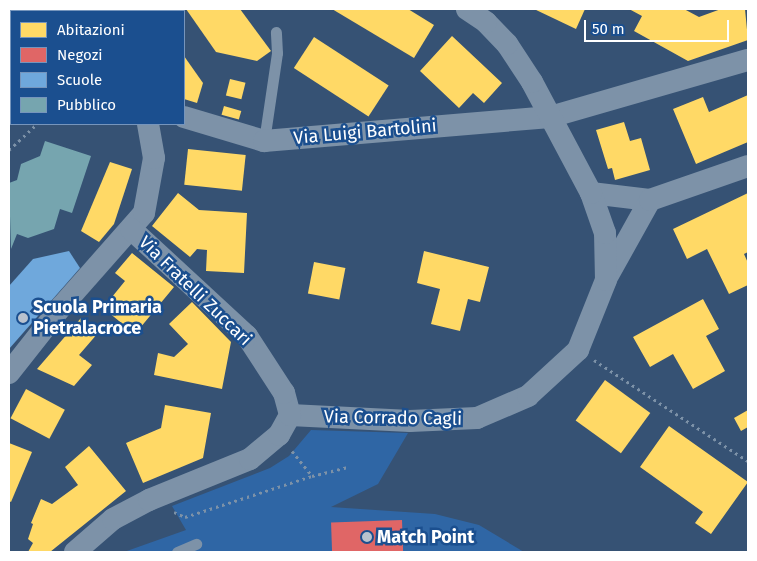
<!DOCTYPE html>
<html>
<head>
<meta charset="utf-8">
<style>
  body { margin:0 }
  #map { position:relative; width:757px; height:561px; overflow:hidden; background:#365274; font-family:"Fira Sans",sans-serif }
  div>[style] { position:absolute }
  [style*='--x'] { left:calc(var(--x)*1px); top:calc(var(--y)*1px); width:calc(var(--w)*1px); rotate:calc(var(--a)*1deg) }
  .green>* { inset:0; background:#2f66a5 }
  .homes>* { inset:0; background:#ffd966; transform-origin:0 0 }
  .shops>* { inset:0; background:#e06666; transform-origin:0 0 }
  .schools>* { inset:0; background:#6fa8dc }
  .public>* { inset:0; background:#76a5af }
  .path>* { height:3px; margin-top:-1.5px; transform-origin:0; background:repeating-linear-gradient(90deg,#7d92a8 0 2.5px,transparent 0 6.5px) }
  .lane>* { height:11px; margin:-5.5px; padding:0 5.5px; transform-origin:5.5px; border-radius:5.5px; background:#7d92a8 }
  .street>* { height:22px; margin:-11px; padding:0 11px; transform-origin:11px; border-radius:11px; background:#7d92a8 }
  .dots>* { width:14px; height:14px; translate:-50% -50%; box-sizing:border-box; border:2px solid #1b4f8f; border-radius:50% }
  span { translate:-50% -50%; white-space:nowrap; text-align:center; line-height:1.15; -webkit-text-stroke:5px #1b4f8f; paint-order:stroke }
  .street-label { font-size:18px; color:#fff }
  .poi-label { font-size:18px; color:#fff; font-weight:700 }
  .left { translate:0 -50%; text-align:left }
  .frame { position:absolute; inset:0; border:10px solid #fff; pointer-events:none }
  .legend { position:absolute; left:10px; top:10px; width:175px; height:115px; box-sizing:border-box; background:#1b4f8f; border:1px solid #7695bc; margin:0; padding:6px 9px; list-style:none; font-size:15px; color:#fff }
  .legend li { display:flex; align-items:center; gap:10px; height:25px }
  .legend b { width:25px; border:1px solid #7695bc }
  .scale { position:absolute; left:584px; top:20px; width:145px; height:22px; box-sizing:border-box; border:2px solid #fff; border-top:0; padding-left:6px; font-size:15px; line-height:18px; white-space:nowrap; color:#fff; -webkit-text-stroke:4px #1b4f8f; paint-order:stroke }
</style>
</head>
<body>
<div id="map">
  <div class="green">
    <div style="clip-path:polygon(311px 430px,408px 433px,378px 484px,331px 507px,435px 514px,479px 525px,524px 552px,124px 552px,186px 530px,172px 506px,270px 468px,289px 456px)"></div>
  </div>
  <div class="homes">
    <div style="left:108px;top:9px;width:35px;height:3px"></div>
    <div style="clip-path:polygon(186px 9px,240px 9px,271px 51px,257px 61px,216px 52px)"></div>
    <div style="clip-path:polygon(332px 9px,408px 9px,434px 25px,414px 58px)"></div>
    <div style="clip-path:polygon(534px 9px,585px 9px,576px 29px)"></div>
    <div style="clip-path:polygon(629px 9px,684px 9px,699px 17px,721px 9px,745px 9px,748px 40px,688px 61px,634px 31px,642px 16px)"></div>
    <div style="clip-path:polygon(452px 36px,502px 83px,484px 103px,473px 93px,459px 108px,420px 71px)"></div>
    <div style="left:314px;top:37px;width:89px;height:37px;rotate:33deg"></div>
    <div style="clip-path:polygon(184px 56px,203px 83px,197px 103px,184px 99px)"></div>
    <div style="left:230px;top:79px;width:16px;height:17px;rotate:14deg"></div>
    <div style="clip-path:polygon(748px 95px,748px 142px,696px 164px,673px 109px,703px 97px,709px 112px)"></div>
    <div style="left:224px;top:106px;width:18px;height:9px;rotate:16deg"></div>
    <div style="clip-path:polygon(624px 122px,630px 141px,641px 138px,650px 170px,615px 180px,612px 168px,608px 169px,596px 130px)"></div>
    <div style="left:188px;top:149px;width:58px;height:36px;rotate:6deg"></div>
    <div style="clip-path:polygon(110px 162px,132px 169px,114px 224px,99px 242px,81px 231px)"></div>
    <div style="clip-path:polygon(178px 193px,199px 210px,247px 213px,244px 273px,206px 271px,207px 250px,197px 249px,190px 257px,152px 226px)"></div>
    <div style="clip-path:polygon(748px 193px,748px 252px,744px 254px,748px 263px,748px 285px,729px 294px,707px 249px,687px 259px,673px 229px)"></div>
    <div style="clip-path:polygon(424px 251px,489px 267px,480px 302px,468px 299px,460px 331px,431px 324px,440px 289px,417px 283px)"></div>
    <div style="clip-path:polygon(132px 253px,174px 287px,135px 334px,103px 308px,125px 281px,115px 273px)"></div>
    <div style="left:314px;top:262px;width:32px;height:32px;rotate:11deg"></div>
    <div style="clip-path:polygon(703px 299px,719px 329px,706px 336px,725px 371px,693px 389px,673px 354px,650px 367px,633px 337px)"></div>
    <div style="clip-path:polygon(192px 302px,231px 342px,222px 389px,154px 375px,158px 353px,174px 357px,188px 344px,169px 324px)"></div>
    <div style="clip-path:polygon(81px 318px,98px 333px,79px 355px,92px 365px,74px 386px,37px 369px)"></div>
    <div style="left:605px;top:380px;width:56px;height:50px;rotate:36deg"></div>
    <div style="left:26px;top:389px;width:44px;height:33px;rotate:28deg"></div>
    <div style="clip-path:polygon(165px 405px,211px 413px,203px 458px,143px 483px,126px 443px,161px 428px)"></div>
    <div style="clip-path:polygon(748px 410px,748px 427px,741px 431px,734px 418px)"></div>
    <div style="clip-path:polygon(669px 426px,748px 482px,711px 534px,695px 523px,703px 512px,640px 467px)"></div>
    <div style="clip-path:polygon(9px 443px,32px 452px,11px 502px,9px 501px)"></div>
    <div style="clip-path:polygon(89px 446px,126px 491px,50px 552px,28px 552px,33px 543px,28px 539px,33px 524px,31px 523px,41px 499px,52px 504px,78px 485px,65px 467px)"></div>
  </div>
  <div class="shops">
    <div style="left:402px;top:520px;width:32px;height:71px;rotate:88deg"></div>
  </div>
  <div class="schools">
    <div style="clip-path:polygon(69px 251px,80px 268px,9px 349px,9px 286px,33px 259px)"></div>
  </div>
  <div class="public">
    <div style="clip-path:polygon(45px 141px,91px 156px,72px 213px,60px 209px,54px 229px,28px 238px,17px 234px,11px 249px,9px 183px,17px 180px,21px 164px,40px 156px)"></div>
  </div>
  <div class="path">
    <div style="--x:9;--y:150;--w:38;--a:-43"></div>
    <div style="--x:594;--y:360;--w:184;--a:33.3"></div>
    <div style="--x:292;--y:451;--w:32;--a:51"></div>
    <div style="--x:174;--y:512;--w:12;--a:24"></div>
    <div style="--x:185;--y:517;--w:133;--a:-17.9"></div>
    <div style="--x:312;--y:476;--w:37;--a:-14"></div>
  </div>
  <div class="lane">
    <div style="--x:264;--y:141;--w:89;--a:-81.6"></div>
    <div style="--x:277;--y:53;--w:21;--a:-93"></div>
    <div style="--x:177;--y:552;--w:21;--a:-23"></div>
  </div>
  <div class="street">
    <div style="--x:82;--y:9;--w:3;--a:45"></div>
    <div style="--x:184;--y:117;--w:84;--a:16.7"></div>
    <div style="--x:264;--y:141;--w:287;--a:-4.8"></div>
    <div style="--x:550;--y:117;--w:206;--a:-16.1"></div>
    <div style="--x:591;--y:193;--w:59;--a:6.8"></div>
    <div style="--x:606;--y:279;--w:90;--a:-60.9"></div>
    <div style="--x:650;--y:200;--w:104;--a:-19.1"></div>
    <div style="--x:9;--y:373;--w:85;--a:-51.7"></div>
    <div style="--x:62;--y:306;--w:124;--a:-48.6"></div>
    <div style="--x:144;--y:213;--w:56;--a:-79.7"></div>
    <div style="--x:154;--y:158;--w:35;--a:-100"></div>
    <div style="--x:290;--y:415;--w:120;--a:2.9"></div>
    <div style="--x:410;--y:421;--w:67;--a:-2.6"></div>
    <div style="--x:477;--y:418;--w:56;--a:-23.3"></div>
    <div style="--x:528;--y:396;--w:68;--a:-42.6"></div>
    <div style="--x:578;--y:350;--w:75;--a:-68.2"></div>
    <div style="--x:606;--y:280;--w:47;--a:-91.2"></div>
    <div style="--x:605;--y:233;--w:42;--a:-109.3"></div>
    <div style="--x:591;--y:193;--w:126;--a:-118"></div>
    <div style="--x:532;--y:82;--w:45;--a:-123.3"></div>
    <div style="--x:507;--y:44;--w:30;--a:-134"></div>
    <div style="--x:486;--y:22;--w:23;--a:-146"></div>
    <div style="--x:75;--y:552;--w:50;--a:-41"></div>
    <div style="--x:113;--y:519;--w:41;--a:-27.8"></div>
    <div style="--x:149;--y:500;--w:109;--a:-22.1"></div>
    <div style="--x:250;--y:459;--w:38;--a:-40"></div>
    <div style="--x:279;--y:435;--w:23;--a:-61"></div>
    <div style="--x:290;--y:415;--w:23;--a:-105"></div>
    <div style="--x:284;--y:393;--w:68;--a:-123"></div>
    <div style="--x:247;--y:336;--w:158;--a:-137.3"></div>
  </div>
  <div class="dots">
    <div style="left:23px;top:318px;background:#b9c2ce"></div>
    <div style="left:367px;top:537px;background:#b9c2ce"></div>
  </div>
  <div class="street-label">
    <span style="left:365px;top:132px;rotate:-5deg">Via Luigi Bartolini</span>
    <span style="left:195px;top:291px;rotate:44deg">Via Fratelli Zuccari</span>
    <span style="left:393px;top:418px;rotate:1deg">Via Corrado Cagli</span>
  </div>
  <div class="poi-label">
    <span class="left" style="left:33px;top:318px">Scuola Primaria<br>Pietralacroce</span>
    <span class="left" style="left:377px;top:537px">Match Point</span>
  </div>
  <div class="frame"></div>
  <ul class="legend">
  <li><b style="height:14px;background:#ffd966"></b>Abitazioni</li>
  <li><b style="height:14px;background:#e06666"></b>Negozi</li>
  <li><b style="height:14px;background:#6fa8dc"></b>Scuole</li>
  <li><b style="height:14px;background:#76a5af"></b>Pubblico</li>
  </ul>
  <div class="scale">50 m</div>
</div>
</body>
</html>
